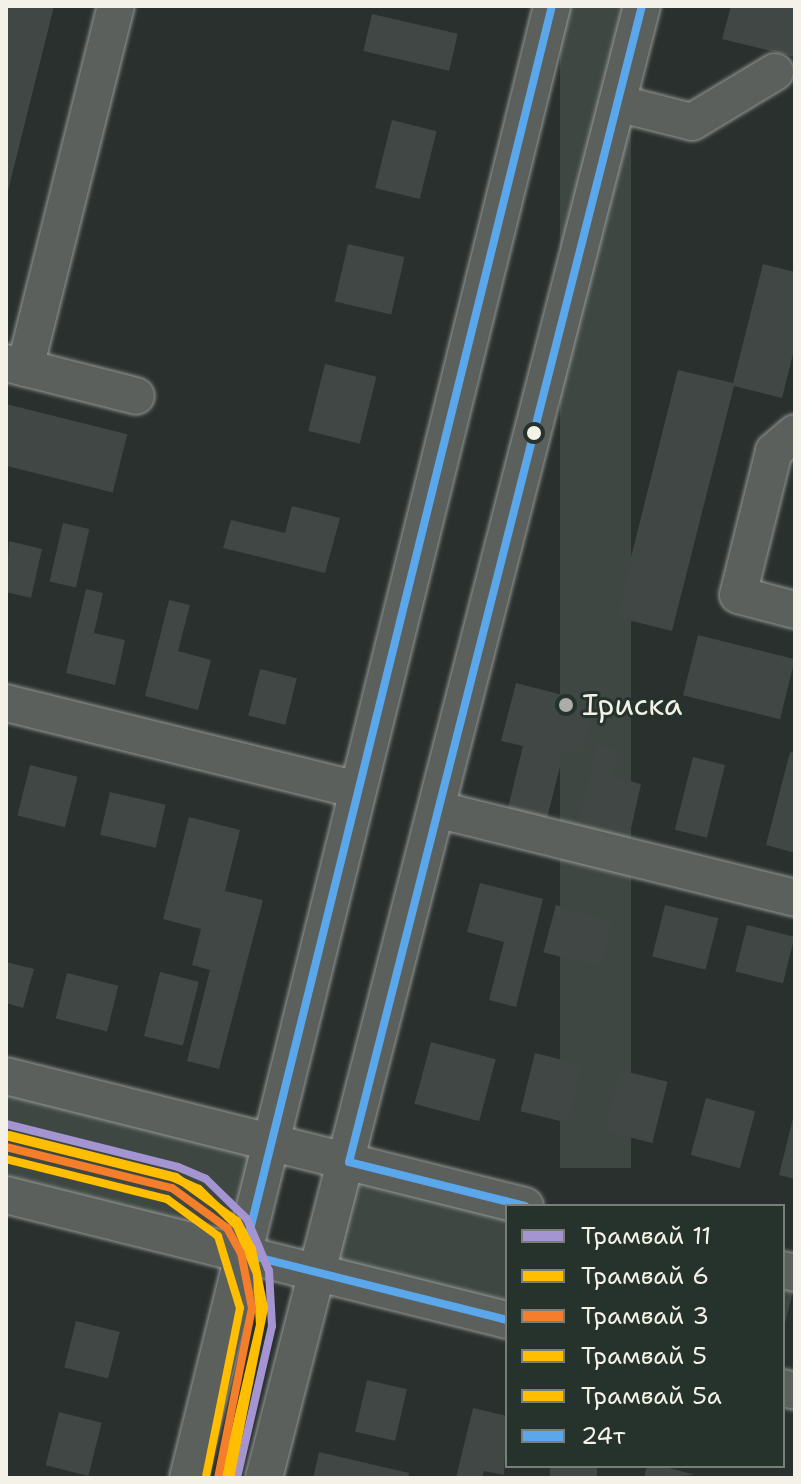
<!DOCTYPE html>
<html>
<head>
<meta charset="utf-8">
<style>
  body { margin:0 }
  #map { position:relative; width:801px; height:1484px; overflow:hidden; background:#29302d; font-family:"Shantell Sans",sans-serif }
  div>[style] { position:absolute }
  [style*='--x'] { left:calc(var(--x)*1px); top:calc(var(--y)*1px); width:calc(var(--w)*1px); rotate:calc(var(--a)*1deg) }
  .green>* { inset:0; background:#3e4742; transform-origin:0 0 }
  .building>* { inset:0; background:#414744; transform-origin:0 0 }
  .roads { filter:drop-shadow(0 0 2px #969996) drop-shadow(0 0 2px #969996) }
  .minor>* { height:36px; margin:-18px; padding:0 18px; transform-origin:18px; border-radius:18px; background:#5c605c }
  .bus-1>* { height:8px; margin:-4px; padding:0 4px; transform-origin:4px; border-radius:4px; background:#5aa8eb }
  .tram-1>* { height:8px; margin:-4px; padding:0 4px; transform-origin:4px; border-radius:4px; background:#a495d2 }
  .tram-2>* { height:8px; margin:-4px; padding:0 4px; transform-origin:4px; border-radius:4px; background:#ffbf00 }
  .tram-3>* { height:8px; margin:-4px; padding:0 4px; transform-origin:4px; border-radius:4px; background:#f47e29 }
  .tram-4>* { height:8px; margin:-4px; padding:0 4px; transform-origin:4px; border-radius:4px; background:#ffbf00 }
  .tram-5>* { height:8px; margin:-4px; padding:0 4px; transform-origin:4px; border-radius:4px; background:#ffbf00 }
  .dots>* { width:22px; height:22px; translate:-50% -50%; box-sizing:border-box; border:4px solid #26332d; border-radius:50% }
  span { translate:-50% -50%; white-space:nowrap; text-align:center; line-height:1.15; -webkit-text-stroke:6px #26332d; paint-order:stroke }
  .poi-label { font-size:30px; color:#f4f1e8 }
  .left { translate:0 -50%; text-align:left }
  .frame { position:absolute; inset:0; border:8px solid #f4f1e8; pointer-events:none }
  .legend { position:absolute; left:505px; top:1204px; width:280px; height:264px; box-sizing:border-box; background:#26332d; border:2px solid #787f78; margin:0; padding:10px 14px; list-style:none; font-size:24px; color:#f4f1e8 }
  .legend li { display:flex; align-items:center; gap:16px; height:40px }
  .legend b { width:40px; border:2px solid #787f78 }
</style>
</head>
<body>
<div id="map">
  <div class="green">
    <div style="left:560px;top:6px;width:71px;height:1162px"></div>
    <div style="left:6px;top:1088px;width:257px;height:96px;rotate:14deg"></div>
    <div style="clip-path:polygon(360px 1177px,507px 1213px,507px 1308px,331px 1264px)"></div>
    <div style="left:783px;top:1282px;width:12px;height:96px;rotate:14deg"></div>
  </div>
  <div class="building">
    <div style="clip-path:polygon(6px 6px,54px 6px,7px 195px,6px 195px)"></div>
    <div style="clip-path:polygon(731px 6px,795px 6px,795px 57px,722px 39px)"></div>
    <div style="left:372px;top:14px;width:88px;height:38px;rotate:13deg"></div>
    <div style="left:392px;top:120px;width:46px;height:70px;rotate:14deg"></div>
    <div style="left:348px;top:244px;width:58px;height:59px;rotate:13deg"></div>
    <div style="clip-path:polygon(763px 264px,795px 272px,795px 346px,782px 398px,734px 386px,672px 631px,616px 617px,678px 370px,733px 383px)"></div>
    <div style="left:325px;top:364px;width:53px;height:69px;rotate:14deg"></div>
    <div style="left:6px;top:404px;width:125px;height:60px;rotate:14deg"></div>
    <div style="clip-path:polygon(292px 506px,340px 518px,325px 573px,223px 548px,231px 520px,285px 533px)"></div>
    <div style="left:63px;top:523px;width:27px;height:60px;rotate:13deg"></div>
    <div style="clip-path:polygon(9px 541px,42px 549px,31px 598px,6px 592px)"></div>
    <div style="clip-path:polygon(86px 589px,103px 593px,94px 633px,125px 640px,115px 685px,66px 673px)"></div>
    <div style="clip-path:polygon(169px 600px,190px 605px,178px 651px,211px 660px,198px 710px,145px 696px)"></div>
    <div style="left:698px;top:635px;width:100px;height:62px;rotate:14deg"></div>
    <div style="left:260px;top:669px;width:38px;height:48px;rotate:14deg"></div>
    <div style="clip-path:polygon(516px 683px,594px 703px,582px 755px,564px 751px,547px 818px,508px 808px,523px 746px,501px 741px)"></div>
    <div style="clip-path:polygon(596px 745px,619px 750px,613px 777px,641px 784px,630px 833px,578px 820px)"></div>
    <div style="clip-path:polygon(790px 752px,795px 753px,795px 853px,766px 845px)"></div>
    <div style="left:693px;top:757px;width:33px;height:75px;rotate:14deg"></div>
    <div style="left:30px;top:765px;width:49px;height:52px;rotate:14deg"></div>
    <div style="left:110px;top:792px;width:57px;height:44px;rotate:13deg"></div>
    <div style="clip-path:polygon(189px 817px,240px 830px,225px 891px,263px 900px,219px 1069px,187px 1061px,210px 970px,192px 965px,201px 929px,163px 919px)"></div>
    <div style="clip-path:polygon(480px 883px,543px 899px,516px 1007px,489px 1000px,504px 942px,467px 932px)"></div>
    <div style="left:556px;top:905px;width:59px;height:49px;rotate:15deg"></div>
    <div style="left:665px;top:905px;width:55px;height:53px;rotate:14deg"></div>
    <div style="left:747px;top:925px;width:49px;height:48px;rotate:14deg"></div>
    <div style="clip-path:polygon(6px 962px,34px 969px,23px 1008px,6px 1003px)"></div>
    <div style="left:160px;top:972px;width:40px;height:66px;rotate:14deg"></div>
    <div style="left:67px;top:973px;width:53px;height:47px;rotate:14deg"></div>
    <div style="left:431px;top:1042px;width:67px;height:64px;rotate:15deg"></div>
    <div style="left:535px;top:1053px;width:50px;height:60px;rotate:14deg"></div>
    <div style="left:620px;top:1070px;width:49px;height:63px;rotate:14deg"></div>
    <div style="left:706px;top:1098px;width:51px;height:59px;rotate:15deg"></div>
    <div style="clip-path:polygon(794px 1114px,795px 1114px,795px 1179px,779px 1175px)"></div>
    <div style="left:76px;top:1321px;width:45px;height:48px;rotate:14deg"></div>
    <div style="left:367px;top:1380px;width:41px;height:53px;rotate:13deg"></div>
    <div style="clip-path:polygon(473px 1408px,507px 1416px,504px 1475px,484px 1471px,482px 1478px,456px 1478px)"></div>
    <div style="left:59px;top:1412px;width:44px;height:55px;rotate:14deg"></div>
    <div style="clip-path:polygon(319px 1452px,409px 1473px,408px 1478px,313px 1478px)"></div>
    <div style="left:550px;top:1466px;width:47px;height:12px"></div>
    <div style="clip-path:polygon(647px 1466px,662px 1466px,695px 1475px,644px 1478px)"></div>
  </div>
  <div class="roads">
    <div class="minor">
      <div style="--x:617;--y:103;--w:77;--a:14.2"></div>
      <div style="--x:692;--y:122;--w:97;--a:-31.1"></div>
      <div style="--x:6;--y:363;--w:134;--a:14.2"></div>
      <div style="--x:25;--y:368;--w:373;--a:-75.9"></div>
      <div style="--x:795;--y:433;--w:28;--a:139"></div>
      <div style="--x:774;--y:451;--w:148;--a:104"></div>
      <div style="--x:738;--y:595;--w:59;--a:14.7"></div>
      <div style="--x:6;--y:703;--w:362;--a:13.9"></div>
      <div style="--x:440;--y:810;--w:366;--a:13.9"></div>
      <div style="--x:6;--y:1076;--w:535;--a:14.06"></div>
      <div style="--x:6;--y:1195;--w:516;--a:14.01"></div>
      <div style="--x:783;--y:1270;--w:12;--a:14"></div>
      <div style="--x:783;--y:1388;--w:12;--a:14"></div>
      <div style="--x:188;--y:1478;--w:1516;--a:-76.11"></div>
      <div style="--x:264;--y:1478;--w:1520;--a:-75.6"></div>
    </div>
  </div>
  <div class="bus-1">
    <div style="--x:525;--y:1206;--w:181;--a:-166"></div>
    <div style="--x:349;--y:1162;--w:1193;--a:-75.78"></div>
    <div style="--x:507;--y:1320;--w:271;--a:-165.9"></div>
    <div style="--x:244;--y:1254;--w:1285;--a:-76.14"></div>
  </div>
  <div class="tram-1">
    <div style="--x:6;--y:1124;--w:177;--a:14"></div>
    <div style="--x:178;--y:1167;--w:30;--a:23"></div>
    <div style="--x:206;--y:1179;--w:57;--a:44.3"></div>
    <div style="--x:247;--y:1219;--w:56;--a:67.1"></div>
    <div style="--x:269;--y:1271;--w:55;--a:86.9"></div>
    <div style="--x:272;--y:1326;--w:156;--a:103"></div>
  </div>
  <div class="tram-2">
    <div style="--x:6;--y:1136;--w:173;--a:14"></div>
    <div style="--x:174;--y:1178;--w:27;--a:24"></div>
    <div style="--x:199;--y:1189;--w:53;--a:44.2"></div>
    <div style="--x:237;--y:1226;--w:52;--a:67.4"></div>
    <div style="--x:257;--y:1274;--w:51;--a:86.6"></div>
    <div style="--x:260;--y:1325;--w:154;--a:103.1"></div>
  </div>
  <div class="tram-3">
    <div style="--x:6;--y:1147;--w:171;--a:13.9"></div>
    <div style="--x:172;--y:1188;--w:68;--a:36"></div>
    <div style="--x:227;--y:1228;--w:29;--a:61"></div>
    <div style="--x:241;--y:1253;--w:56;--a:78.7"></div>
    <div style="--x:252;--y:1308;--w:173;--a:101.3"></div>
  </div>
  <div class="tram-4">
    <div style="--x:6;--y:1159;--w:166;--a:14"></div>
    <div style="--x:167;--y:1199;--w:63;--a:36"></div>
    <div style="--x:218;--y:1236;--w:75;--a:73"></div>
    <div style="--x:240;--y:1308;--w:171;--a:101.4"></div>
  </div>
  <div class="tram-5">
    <div style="--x:9;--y:1135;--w:172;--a:14.1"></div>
    <div style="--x:176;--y:1177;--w:75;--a:35.8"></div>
    <div style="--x:237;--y:1221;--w:32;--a:62"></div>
    <div style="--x:252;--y:1249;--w:60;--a:78.5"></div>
    <div style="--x:264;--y:1308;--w:173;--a:101.3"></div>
  </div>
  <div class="dots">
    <div style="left:534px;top:433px;background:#f4f1e8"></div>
    <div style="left:566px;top:705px;background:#adada7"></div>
  </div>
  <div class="poi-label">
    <span class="left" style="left:582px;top:705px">Іриска</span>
  </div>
  <div class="frame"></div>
  <ul class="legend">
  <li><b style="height:10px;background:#a495d2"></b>Трамвай 11</li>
  <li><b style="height:10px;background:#ffbf00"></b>Трамвай 6</li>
  <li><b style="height:10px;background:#f47e29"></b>Трамвай 3</li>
  <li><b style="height:10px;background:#ffbf00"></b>Трамвай 5</li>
  <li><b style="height:10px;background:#ffbf00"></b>Трамвай 5а</li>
  <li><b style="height:10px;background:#5aa8eb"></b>24т</li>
  </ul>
</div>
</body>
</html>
